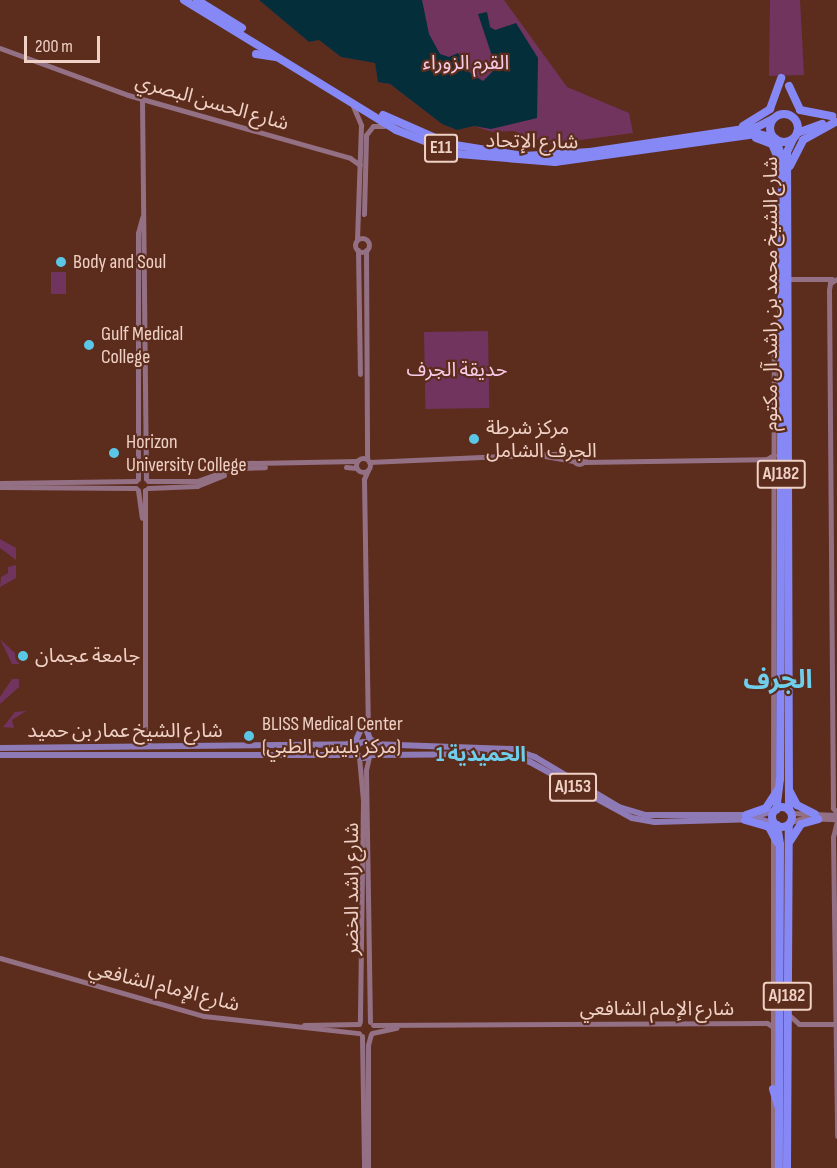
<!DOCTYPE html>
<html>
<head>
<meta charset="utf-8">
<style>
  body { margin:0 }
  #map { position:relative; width:837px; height:1168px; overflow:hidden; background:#5c2c1c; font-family:"Sofia Sans Condensed","Noto Sans Arabic",sans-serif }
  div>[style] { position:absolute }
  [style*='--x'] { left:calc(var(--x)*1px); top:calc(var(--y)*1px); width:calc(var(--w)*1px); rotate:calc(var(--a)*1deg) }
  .green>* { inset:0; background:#71345f; transform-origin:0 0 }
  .water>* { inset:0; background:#042e39 }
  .secondary>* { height:5px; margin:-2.5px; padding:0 2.5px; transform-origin:2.5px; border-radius:2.5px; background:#947084 }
  .secondary>.ring { margin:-2.5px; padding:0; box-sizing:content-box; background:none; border:5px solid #947084; border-radius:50% }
  .primary>* { height:6px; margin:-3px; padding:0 3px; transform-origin:3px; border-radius:3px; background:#8e7ab5 }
  .primary>.ring { margin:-3px; padding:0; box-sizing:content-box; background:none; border:6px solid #8e7ab5; border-radius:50% }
  .highway>* { height:8px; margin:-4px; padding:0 4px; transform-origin:4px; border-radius:4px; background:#8588f5 }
  .highway>.ring { margin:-4px; padding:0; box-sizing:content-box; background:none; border:8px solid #8588f5; border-radius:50% }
  .dots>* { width:16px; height:16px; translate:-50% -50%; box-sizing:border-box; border:3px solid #5c2c1c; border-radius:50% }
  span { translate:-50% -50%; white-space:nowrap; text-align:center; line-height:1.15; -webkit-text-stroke:4.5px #5c2c1c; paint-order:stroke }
  .shield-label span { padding:2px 4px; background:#5c2c1c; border:2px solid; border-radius:4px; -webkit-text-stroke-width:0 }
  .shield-label { font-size:18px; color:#efd1c6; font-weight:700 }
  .park-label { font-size:20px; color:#f6cbe7 }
  .street-label { font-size:20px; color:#efd1c6 }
  .poi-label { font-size:20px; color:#efd1c6 }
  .left { translate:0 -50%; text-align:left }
  .neighbourhood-label { font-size:21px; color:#6eceec; font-weight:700 }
  .district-label { font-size:26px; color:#6eceec; font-weight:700 }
  .scale { position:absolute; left:24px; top:36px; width:76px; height:27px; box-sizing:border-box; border:3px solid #efd1c6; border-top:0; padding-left:8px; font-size:18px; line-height:21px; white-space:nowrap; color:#efd1c6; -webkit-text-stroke:4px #5c2c1c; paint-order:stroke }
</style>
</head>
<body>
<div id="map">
  <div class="green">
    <div style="clip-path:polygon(259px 0,504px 0,567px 87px,629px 113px,633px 133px,550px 144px,514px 131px,492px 132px,474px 126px,457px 130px,442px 124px,390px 84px,378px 82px,375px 63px,341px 57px,319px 40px,309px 42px)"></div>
    <div style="clip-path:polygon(770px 0,800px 0,804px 75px,769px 76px)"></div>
    <div style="left:51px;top:272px;width:15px;height:22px"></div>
    <div style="left:488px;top:331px;width:77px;height:64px;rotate:89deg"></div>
    <div style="clip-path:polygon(0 539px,16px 548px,16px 560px,0 548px)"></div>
    <div style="clip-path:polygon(16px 565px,16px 578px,0 587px,1px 577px,8px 573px,8px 567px)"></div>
    <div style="clip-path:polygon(0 639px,19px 657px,19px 664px,12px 664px)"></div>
    <div style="clip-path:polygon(12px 679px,19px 679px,19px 687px,0 704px,0 697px)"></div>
    <div style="clip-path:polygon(26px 711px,12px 720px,14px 728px,3px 727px,15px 712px)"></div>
  </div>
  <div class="water">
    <div style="clip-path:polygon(259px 0,422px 0,429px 34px,440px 54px,449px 57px,458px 53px,469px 72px,483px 81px,496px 68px,478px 14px,487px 12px,490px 27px,495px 30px,516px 23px,538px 58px,537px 118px,491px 129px,474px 126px,457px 130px,442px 124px,390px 84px,378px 82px,375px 63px,341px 57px,319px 40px,309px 42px)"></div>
  </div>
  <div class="secondary">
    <div style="--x:0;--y:48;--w:136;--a:20.2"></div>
    <div style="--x:128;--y:95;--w:231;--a:15.8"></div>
    <div style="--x:350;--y:158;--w:12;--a:35"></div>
    <div style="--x:142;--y:100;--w:379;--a:89.4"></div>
    <div style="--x:353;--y:106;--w:21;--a:67"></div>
    <div style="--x:361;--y:125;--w:115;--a:92"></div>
    <div style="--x:364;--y:214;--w:79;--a:-88.5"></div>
    <div style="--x:366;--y:135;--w:11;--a:-52"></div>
    <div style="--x:373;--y:126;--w:11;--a:0"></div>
    <div class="ring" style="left:355px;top:238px;width:9px;height:9px"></div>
    <div style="--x:358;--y:250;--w:124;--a:89.1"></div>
    <div style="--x:366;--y:250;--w:209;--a:89.7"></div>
    <div style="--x:788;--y:279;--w:44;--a:0"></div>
    <div style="--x:837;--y:279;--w:8;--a:150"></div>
    <div style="--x:830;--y:283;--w:7;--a:98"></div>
    <div style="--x:829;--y:290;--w:518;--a:89.56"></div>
    <div style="--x:833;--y:808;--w:6;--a:51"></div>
    <div class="ring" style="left:573px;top:452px;width:7px;height:7px"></div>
    <div style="--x:539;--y:455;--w:35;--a:10"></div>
    <div class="ring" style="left:356px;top:458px;width:9px;height:9px"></div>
    <div style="--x:369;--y:462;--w:206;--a:-2.5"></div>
    <div style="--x:583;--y:462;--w:184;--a:-0.9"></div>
    <div style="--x:767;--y:459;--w:8;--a:-30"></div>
    <div style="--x:346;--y:467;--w:10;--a:6"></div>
    <div style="--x:241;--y:468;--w:24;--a:-2"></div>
    <div style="--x:368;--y:470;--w:10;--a:114"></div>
    <div style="--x:364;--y:479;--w:264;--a:89.1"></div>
    <div style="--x:138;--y:479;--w:246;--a:-90"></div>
    <div style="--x:138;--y:233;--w:16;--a:-75"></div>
    <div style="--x:148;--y:481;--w:49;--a:0"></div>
    <div style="--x:197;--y:481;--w:53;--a:-19.8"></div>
    <div style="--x:247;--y:463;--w:110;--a:-1"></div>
    <div style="--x:0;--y:483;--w:136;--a:-0.8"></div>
    <div style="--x:0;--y:487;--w:136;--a:0.4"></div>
    <div style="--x:148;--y:488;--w:49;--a:-2.3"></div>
    <div style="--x:197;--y:486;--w:29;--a:-22"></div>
    <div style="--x:138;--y:490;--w:28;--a:82"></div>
    <div style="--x:145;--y:490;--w:245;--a:90"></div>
    <div style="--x:145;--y:735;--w:9;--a:63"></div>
    <div style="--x:359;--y:757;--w:43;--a:84.7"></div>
    <div style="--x:363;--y:800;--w:222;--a:90.8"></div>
    <div style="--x:369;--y:757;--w:13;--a:103"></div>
    <div style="--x:366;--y:770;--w:252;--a:89.1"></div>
    <div style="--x:773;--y:796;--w:443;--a:-89.9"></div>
    <div style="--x:791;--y:813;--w:46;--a:2.5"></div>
    <div style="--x:837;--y:821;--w:16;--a:104"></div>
    <div style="--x:833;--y:837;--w:299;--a:89.2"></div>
    <div style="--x:791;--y:822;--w:13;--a:-18"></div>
    <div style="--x:803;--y:818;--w:34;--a:2"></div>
    <div style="--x:773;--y:836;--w:332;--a:90"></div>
    <div style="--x:0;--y:958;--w:212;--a:15.9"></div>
    <div style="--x:204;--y:1016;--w:156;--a:6.3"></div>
    <div style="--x:789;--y:1015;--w:13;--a:42"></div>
    <div style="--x:799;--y:1024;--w:36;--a:0"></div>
    <div style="--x:304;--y:1025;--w:55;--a:-1"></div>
    <div style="--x:373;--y:1025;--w:394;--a:-0.3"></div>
    <div style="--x:767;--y:1023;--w:7;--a:34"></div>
    <div style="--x:372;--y:1033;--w:25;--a:-12"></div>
    <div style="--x:362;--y:1036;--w:132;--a:89.1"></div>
    <div style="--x:368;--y:1168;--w:123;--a:-90"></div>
    <div style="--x:368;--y:1045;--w:11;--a:-75"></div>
  </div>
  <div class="primary">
    <div style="--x:365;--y:726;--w:14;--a:69"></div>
    <div style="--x:370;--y:739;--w:10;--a:29"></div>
    <div class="ring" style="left:356px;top:742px;width:10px;height:10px"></div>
    <div style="--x:348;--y:744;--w:9;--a:-27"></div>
    <div style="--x:356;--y:740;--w:14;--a:-65"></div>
    <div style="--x:370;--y:744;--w:142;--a:2"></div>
    <div style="--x:512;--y:749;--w:24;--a:19"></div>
    <div style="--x:535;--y:757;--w:98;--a:30.8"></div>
    <div style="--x:619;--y:807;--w:27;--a:17"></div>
    <div style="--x:645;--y:815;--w:115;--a:0"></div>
    <div style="--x:760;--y:815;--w:16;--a:-18"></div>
    <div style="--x:0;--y:748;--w:358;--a:-0.6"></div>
    <div style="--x:0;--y:755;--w:357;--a:0"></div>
    <div style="--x:371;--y:755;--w:138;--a:-0.4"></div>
    <div style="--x:509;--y:754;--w:22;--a:21"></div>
    <div style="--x:530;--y:762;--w:116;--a:28.8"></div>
    <div style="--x:632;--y:818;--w:23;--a:10"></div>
    <div style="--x:655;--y:822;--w:104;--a:-1.7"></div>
    <div style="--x:759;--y:819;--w:17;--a:17"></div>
  </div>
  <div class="highway">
    <div style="--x:184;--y:0;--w:249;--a:31.5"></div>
    <div style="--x:396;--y:130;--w:67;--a:20.9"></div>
    <div style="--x:459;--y:154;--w:96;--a:4.8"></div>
    <div style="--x:555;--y:162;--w:205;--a:-7.9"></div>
    <div style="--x:758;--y:134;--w:16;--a:14"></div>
    <div style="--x:197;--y:0;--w:53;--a:31.9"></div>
    <div style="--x:256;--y:54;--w:20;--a:9"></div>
    <div style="--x:789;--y:86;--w:26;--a:65"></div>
    <div style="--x:800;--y:110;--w:33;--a:11"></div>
    <div class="ring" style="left:770px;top:114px;width:20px;height:20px"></div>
    <div style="--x:383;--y:115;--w:72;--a:23.7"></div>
    <div style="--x:449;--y:144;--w:76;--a:9.1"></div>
    <div style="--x:524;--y:156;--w:66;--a:-3.5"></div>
    <div style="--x:590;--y:152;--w:169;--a:-8.5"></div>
    <div style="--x:757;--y:127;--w:18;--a:-27"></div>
    <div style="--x:743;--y:126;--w:32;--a:-32"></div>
    <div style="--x:770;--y:109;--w:33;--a:-70"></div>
    <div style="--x:797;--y:133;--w:27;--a:-20"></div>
    <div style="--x:756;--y:138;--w:17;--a:21"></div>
    <div style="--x:772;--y:144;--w:15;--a:67"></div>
    <div style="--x:776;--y:139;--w:21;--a:73"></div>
    <div style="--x:782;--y:159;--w:620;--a:90.18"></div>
    <div style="--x:780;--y:779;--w:31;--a:97"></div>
    <div style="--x:790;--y:166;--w:29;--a:-63"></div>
    <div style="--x:803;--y:140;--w:37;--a:-29"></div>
    <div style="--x:789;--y:790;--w:17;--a:62"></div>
    <div style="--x:797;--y:805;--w:20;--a:27"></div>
    <div class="ring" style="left:772px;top:807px;width:12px;height:12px"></div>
    <div style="--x:789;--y:810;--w:658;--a:-90.17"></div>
    <div style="--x:787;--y:152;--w:14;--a:-65"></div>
    <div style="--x:746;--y:815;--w:21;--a:-19"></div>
    <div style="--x:766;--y:808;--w:20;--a:-57"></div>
    <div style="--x:745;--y:820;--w:25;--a:16"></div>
    <div style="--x:769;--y:827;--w:17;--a:62"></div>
    <div style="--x:777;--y:825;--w:20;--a:81"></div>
    <div style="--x:780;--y:845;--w:323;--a:90.2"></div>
    <div style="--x:790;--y:841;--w:20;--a:-57"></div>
    <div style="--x:801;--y:824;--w:18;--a:-16"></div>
    <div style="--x:773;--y:1089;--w:17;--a:73"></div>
    <div style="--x:787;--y:1168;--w:343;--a:-89.7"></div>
  </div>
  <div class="dots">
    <div style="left:61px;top:262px;background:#5bc7e7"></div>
    <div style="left:89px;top:345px;background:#5bc7e7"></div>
    <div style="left:474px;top:439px;background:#5bc7e7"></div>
    <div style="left:114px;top:453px;background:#5bc7e7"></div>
    <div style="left:23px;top:656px;background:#5bc7e7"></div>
    <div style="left:249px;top:736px;background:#5bc7e7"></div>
  </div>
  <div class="shield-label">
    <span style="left:441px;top:148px">E11</span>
    <span style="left:781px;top:474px">AJ182</span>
    <span style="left:573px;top:787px">AJ153</span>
    <span style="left:787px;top:996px">AJ182</span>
  </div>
  <div class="park-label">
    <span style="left:466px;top:63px">القرم الزوراء</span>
    <span style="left:457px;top:370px">حديقة الجرف</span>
  </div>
  <div class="street-label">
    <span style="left:212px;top:103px;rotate:16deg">شارع الحسن البصري</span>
    <span style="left:532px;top:142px;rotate:1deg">شارع الإتحاد</span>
    <span style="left:771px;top:294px;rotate:-90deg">شارع الشيخ محمد بن راشد آل مكتوم</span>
    <span style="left:125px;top:731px">شارع الشيخ عمار بن حميد</span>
    <span style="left:352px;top:889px;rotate:-90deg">شارع راشد الخضر</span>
    <span style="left:164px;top:987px;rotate:14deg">شارع الإمام الشافعي</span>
    <span style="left:657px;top:1009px">شارع الإمام الشافعي</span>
  </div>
  <div class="poi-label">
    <span class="left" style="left:73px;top:262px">Body and Soul</span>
    <span class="left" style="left:101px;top:346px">Gulf Medical<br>College</span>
    <span class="left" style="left:486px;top:440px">مركز شرطة<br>الجرف الشامل</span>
    <span class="left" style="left:126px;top:454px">Horizon<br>University College</span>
    <span class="left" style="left:35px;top:656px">جامعة عجمان</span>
    <span class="left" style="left:262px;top:736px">BLISS Medical Center<br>(مركز بليس الطبي)</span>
  </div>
  <div class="neighbourhood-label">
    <span style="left:481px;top:755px">الحميدية 1</span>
  </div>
  <div class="district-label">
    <span style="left:778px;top:681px">الجرف</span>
  </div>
  <div class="scale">200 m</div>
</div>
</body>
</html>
